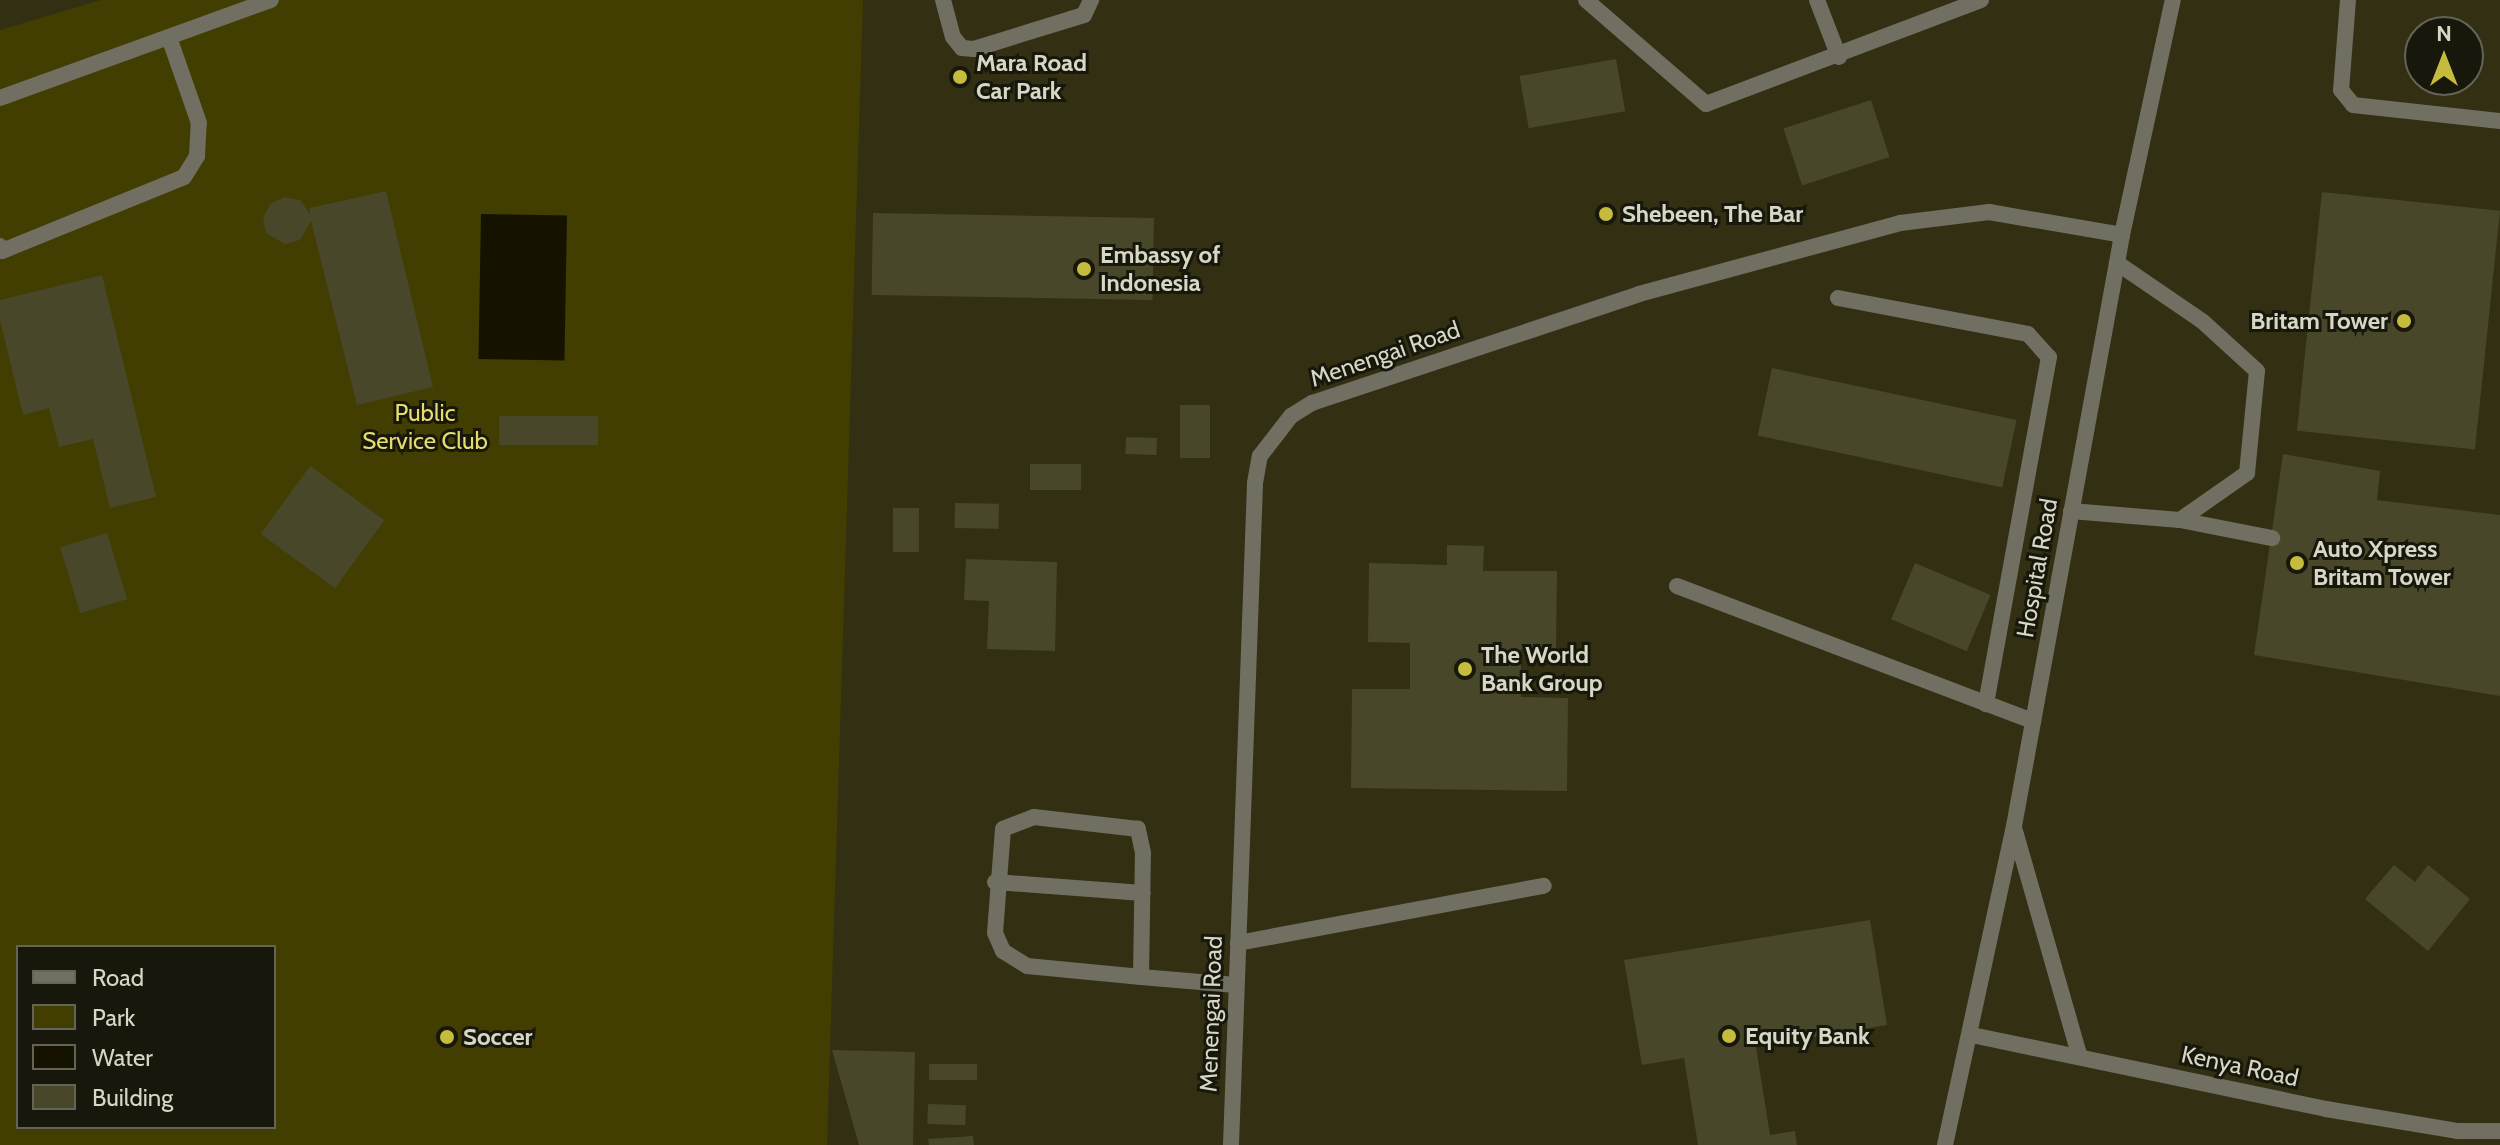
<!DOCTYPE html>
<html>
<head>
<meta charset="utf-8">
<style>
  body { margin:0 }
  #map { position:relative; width:2500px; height:1145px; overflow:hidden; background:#322f13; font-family:Cabin,sans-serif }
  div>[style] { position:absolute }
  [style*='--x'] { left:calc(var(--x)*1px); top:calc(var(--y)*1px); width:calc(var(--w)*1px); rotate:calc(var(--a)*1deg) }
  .green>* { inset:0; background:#423d00 }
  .water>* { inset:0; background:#151300; transform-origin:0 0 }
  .building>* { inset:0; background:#49472a; transform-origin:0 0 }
  .service>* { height:16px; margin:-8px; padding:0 8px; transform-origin:8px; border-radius:8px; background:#706f62 }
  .minor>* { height:16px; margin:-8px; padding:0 8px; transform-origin:8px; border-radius:8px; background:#706f62 }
  .dots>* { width:22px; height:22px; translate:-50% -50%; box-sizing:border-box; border:4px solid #18170b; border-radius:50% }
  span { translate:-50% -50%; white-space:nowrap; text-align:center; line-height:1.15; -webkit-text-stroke:6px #18170b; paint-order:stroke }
  .poi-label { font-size:24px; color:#d7d7c6; font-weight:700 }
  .left { translate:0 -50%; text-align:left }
  .right { translate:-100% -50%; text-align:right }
  .street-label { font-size:24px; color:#d7d7c6 }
  .park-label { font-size:24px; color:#e4dc70 }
  .legend { position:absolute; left:16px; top:945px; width:260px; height:184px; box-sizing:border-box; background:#18170b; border:2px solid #646456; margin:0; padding:10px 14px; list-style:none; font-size:24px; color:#d7d7c6 }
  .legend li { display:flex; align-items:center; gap:16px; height:40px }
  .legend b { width:40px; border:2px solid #646456 }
  .north { position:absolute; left:2404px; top:16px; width:80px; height:80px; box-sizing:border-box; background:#18170b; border:2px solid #646456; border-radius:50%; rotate:0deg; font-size:22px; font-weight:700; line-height:32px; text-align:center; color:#d7d7c6 }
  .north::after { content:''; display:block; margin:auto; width:28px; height:36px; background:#c5bc3d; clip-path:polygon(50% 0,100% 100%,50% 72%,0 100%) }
</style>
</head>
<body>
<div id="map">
  <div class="green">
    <div style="clip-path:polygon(evenodd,101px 0,863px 0,827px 1145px,0 1145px,0 30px,101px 0,18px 947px,274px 947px,274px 1127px,18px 1127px,18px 947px)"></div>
  </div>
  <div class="water">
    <div style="left:481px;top:214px;width:86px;height:145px;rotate:1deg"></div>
  </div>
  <div class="building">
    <div style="left:1616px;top:59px;width:53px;height:98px;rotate:80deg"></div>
    <div style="left:1871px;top:100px;width:60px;height:92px;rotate:72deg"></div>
    <div style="clip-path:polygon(386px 191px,433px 387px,357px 405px,311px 221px,300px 240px,285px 244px,266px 233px,263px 218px,270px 204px,284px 197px,300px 200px,310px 214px,310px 208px)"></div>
    <div style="left:2322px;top:192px;width:179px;height:240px;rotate:6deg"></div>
    <div style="left:873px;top:213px;width:281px;height:82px;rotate:1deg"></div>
    <div style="clip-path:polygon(102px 275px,156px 497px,110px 508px,93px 439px,59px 447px,49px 408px,23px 415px,0 320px,0 300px)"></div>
    <div style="left:1772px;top:368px;width:250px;height:69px;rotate:12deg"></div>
    <div style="left:1180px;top:405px;width:30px;height:53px"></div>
    <div style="left:499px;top:416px;width:99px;height:29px"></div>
    <div style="left:1126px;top:437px;width:31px;height:17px;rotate:2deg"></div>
    <div style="clip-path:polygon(2283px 454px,2380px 471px,2377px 500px,2500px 515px,2500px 696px,2254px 655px)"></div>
    <div style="left:1030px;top:464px;width:51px;height:26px"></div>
    <div style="left:310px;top:466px;width:92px;height:84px;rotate:36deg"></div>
    <div style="left:955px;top:503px;width:44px;height:25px;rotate:1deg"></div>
    <div style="left:893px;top:508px;width:26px;height:44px"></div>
    <div style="left:107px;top:533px;width:69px;height:49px;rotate:73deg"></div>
    <div style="clip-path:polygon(1447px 545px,1484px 546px,1483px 571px,1557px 571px,1556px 649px,1521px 649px,1521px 697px,1568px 698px,1567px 791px,1351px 788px,1352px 689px,1410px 689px,1410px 643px,1368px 642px,1369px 563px,1447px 565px)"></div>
    <div style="clip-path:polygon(966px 559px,1057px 562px,1055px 651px,987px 649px,989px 601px,964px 600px)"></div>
    <div style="left:1915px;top:563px;width:82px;height:61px;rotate:23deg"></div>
    <div style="clip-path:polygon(2394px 865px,2415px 882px,2428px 865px,2470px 899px,2428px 951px,2365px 899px)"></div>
    <div style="clip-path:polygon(1870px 920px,1887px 1025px,1756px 1047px,1770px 1135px,1795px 1131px,1797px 1145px,1698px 1145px,1684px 1058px,1642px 1065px,1624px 960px)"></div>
    <div style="clip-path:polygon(832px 1050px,915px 1052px,913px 1145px,859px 1145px)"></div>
    <div style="left:929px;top:1064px;width:48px;height:16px"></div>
    <div style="left:928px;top:1104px;width:38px;height:20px;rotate:2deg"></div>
    <div style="clip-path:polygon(973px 1136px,974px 1145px,929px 1145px,928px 1139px)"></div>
  </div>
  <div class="service">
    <div style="--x:943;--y:0;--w:38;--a:75"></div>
    <div style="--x:953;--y:37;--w:14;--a:51"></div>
    <div style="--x:962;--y:48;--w:12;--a:5"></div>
    <div style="--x:974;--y:49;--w:115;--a:-17.2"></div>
    <div style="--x:1084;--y:15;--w:17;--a:-65"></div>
    <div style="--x:2348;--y:0;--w:90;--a:94.4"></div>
    <div style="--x:2341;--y:90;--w:19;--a:51"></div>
    <div style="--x:2353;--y:105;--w:148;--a:6.2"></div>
    <div style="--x:0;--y:98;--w:288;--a:-19.9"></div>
    <div style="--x:0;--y:246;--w:5;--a:68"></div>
    <div style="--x:2;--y:251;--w:196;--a:-22.1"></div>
    <div style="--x:184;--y:177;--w:25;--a:-58"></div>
    <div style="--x:197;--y:156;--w:33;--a:-87"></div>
    <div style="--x:199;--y:123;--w:88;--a:-109.3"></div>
    <div style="--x:2071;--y:511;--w:109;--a:4.7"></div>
    <div style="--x:2180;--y:520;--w:82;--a:-35"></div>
    <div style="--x:2247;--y:473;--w:102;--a:-84.4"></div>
    <div style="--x:2257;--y:371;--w:74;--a:-137.7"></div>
    <div style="--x:2202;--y:321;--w:103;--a:-145.7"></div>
    <div style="--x:2180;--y:520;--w:94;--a:11.1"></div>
    <div style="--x:995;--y:882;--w:148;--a:4.3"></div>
    <div style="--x:1141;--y:977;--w:124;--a:-89.1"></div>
    <div style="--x:1143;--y:853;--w:25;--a:-102"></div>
    <div style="--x:1138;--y:829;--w:105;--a:-173.4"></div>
    <div style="--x:1034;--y:817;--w:33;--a:159"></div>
    <div style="--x:1003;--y:829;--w:104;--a:94.4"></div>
    <div style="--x:995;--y:933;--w:20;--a:66"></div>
    <div style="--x:1003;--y:951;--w:28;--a:32"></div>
    <div style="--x:1027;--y:966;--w:115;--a:5.5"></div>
    <div style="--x:1141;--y:977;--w:95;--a:4.8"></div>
  </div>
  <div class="minor">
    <div style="--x:1586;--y:0;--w:159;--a:40.9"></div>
    <div style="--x:1706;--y:104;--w:294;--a:-20.7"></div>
    <div style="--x:1817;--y:0;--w:61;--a:68.9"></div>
    <div style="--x:1838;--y:298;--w:193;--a:10.7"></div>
    <div style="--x:2028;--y:334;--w:31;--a:48"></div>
    <div style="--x:2049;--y:357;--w:353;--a:100.3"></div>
    <div style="--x:1677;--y:586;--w:381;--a:20.8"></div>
    <div style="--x:2015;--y:831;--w:235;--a:74"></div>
    <div style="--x:1238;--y:943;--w:311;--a:-10.6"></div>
    <div style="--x:1972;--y:1035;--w:362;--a:11.8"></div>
    <div style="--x:2326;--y:1109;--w:134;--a:9.5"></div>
    <div style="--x:2458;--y:1131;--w:42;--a:0"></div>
    <div style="--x:1231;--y:1145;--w:662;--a:-87.92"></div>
    <div style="--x:1255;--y:483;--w:27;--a:-80"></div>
    <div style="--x:1260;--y:456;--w:51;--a:-52.2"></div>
    <div style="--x:1291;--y:416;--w:25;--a:-32"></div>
    <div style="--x:1312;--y:403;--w:345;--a:-18.4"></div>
    <div style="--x:1639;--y:294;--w:270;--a:-15.2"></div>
    <div style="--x:1900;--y:223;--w:90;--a:-7"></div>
    <div style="--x:1989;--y:212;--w:135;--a:9.8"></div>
    <div style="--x:1945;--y:1145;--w:326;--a:-77.8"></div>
    <div style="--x:2014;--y:826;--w:601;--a:-79.64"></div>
    <div style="--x:2122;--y:235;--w:240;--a:-77.8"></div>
  </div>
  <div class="dots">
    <div style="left:960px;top:77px;background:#c5bc3d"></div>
    <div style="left:1606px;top:214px;background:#c5bc3d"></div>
    <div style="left:1084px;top:269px;background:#c5bc3d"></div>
    <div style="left:2404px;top:321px;background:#c5bc3d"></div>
    <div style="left:2297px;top:563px;background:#c5bc3d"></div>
    <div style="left:1465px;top:669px;background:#c5bc3d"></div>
    <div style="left:1729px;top:1036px;background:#c5bc3d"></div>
    <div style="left:447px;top:1037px;background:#c5bc3d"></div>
  </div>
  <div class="poi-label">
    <span class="left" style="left:976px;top:77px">Mara Road<br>Car Park</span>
    <span class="left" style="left:1622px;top:214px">Shebeen, The Bar</span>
    <span class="left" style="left:1100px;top:269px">Embassy of<br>Indonesia</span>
    <span class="right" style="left:2388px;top:321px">Britam Tower</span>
    <span class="left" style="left:2313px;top:563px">Auto Xpress<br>Britam Tower</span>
    <span class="left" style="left:1481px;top:669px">The World<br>Bank Group</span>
    <span class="left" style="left:1745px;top:1036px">Equity Bank</span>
    <span class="left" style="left:463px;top:1037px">Soccer</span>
  </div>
  <div class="street-label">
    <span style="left:1385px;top:354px;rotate:-19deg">Menengai Road</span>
    <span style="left:2037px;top:568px;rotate:-80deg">Hospital Road</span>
    <span style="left:1211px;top:1014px;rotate:-88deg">Menengai Road</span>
    <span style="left:2240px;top:1066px;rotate:12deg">Kenya Road</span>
  </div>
  <div class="park-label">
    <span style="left:425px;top:427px">Public<br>Service Club</span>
  </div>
  <ul class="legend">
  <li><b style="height:10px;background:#706f62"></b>Road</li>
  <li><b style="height:22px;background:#423d00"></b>Park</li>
  <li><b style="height:22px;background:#151300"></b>Water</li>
  <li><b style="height:22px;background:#49472a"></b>Building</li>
  </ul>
  <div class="north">N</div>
</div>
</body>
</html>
